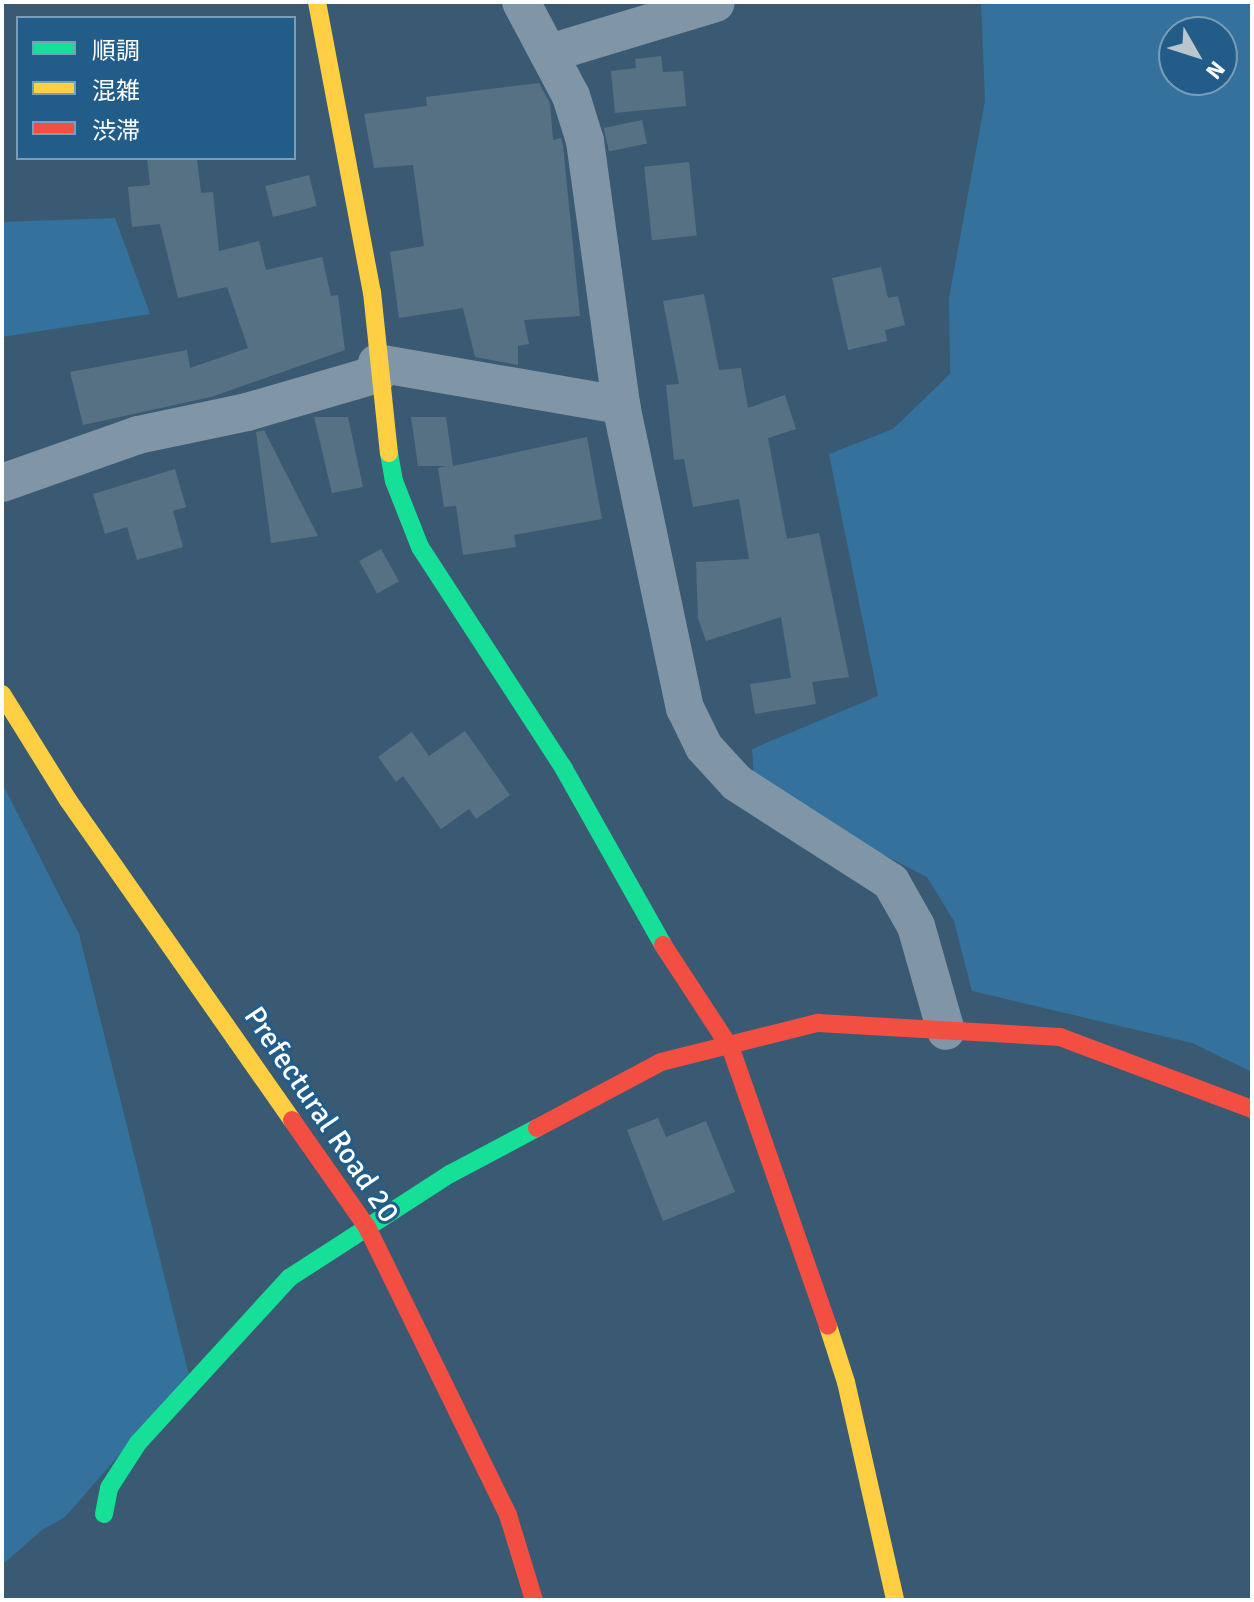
<!DOCTYPE html>
<html>
<head>
<meta charset="utf-8">
<style>
  body { margin:0 }
  #map { position:relative; width:1254px; height:1602px; overflow:hidden; background:#395a72; font-family:Signika,"Noto Sans JP",sans-serif }
  div>[style] { position:absolute }
  [style*='--x'] { left:calc(var(--x)*1px); top:calc(var(--y)*1px); width:calc(var(--w)*1px); rotate:calc(var(--a)*1deg) }
  .green>* { inset:0; background:#34729d }
  .building>* { inset:0; background:#577184; transform-origin:0 0 }
  .street>* { height:38px; margin:-19px; padding:0 19px; transform-origin:19px; border-radius:19px; background:#8096a6 }
  .fast>* { height:18px; margin:-9px; padding:0 9px; transform-origin:9px; border-radius:9px; background:#16e098 }
  .slow>* { height:18px; margin:-9px; padding:0 9px; transform-origin:9px; border-radius:9px; background:#ffcf43 }
  .jam>* { height:18px; margin:-9px; padding:0 9px; transform-origin:9px; border-radius:9px; background:#f24e42 }
  span { translate:-50% -50%; white-space:nowrap; text-align:center; line-height:1.15; -webkit-text-stroke:6px #225d89; paint-order:stroke }
  .street-label { font-size:30px; color:#fff }
  .frame { position:absolute; inset:0; border:4px solid #fff; pointer-events:none }
  .legend { position:absolute; left:16px; top:16px; width:280px; height:144px; box-sizing:border-box; background:#225d89; border:2px solid #7a9eb8; margin:0; padding:10px 14px; list-style:none; font-size:24px; color:#fff }
  .legend li { display:flex; align-items:center; gap:16px; height:40px }
  .legend b { width:40px; border:2px solid #7a9eb8 }
  .north { position:absolute; left:1158px; top:16px; width:80px; height:80px; box-sizing:border-box; background:#225d89; border:2px solid #7a9eb8; border-radius:50%; rotate:129deg; font-size:22px; font-weight:700; line-height:32px; text-align:center; color:#fff }
  .north::after { content:''; display:block; margin:auto; width:28px; height:36px; background:#bac5ce; clip-path:polygon(50% 0,100% 100%,50% 72%,0 100%) }
</style>
</head>
<body>
<div id="map">
  <div class="green">
    <div style="clip-path:polygon(evenodd,981px 2px,1252px 2px,1252px 1072px,1192px 1043px,972px 991px,954px 921px,927px 877px,770px 797px,754px 777px,752px 749px,878px 696px,829px 454px,893px 429px,950px 374px,949px 298px,985px 101px,981px 2px,1174px 32px,1222px 32px,1222px 80px,1174px 80px,1174px 32px)"></div>
    <div style="clip-path:polygon(115px 218px,150px 314px,2px 337px,2px 222px)"></div>
    <div style="clip-path:polygon(2px 783px,79px 934px,189px 1375px,65px 1517px,42px 1530px,2px 1565px)"></div>
  </div>
  <div class="building">
    <div style="clip-path:polygon(661px 56px,663px 72px,683px 71px,686px 106px,615px 113px,611px 71px,636px 68px,635px 59px)"></div>
    <div style="clip-path:polygon(539px 83px,550px 103px,553px 140px,561px 138px,563px 146px,580px 316px,524px 320px,529px 344px,518px 346px,518px 365px,475px 357px,463px 308px,399px 318px,390px 252px,424px 246px,413px 165px,374px 168px,364px 114px,427px 106px,426px 97px)"></div>
    <div style="left:642px;top:120px;width:24px;height:39px;rotate:78deg"></div>
    <div style="clip-path:polygon(147px 158px,197px 158px,201px 193px,213px 192px,219px 251px,259px 241px,266px 270px,322px 257px,331px 296px,338px 295px,345px 350px,211px 397px,83px 425px,70px 372px,187px 350px,190px 368px,248px 348px,227px 287px,178px 298px,160px 224px,132px 227px,128px 187px,150px 185px)"></div>
    <div style="left:689px;top:162px;width:74px;height:45px;rotate:84deg"></div>
    <div style="left:309px;top:175px;width:32px;height:45px;rotate:76deg"></div>
    <div style="clip-path:polygon(881px 267px,888px 298px,898px 296px,905px 325px,885px 330px,887px 341px,848px 350px,832px 278px)"></div>
    <div style="clip-path:polygon(704px 294px,719px 370px,741px 368px,748px 408px,785px 395px,796px 429px,768px 438px,787px 539px,819px 533px,849px 677px,812px 682px,816px 704px,755px 714px,750px 684px,791px 678px,781px 617px,706px 641px,698px 618px,696px 562px,749px 559px,739px 499px,693px 507px,684px 459px,674px 460px,666px 385px,679px 384px,663px 301px)"></div>
    <div style="clip-path:polygon(314px 417px,348px 417px,363px 487px,332px 493px)"></div>
    <div style="clip-path:polygon(411px 417px,446px 417px,453px 466px,587px 437px,602px 519px,514px 535px,516px 547px,463px 555px,456px 506px,444px 507px,438px 468px,447px 466px,418px 466px)"></div>
    <div style="clip-path:polygon(264px 430px,318px 536px,271px 543px,256px 432px)"></div>
    <div style="clip-path:polygon(175px 469px,186px 507px,173px 511px,183px 547px,137px 560px,127px 527px,105px 534px,93px 494px)"></div>
    <div style="left:381px;top:549px;width:37px;height:25px;rotate:61deg"></div>
    <div style="clip-path:polygon(465px 731px,510px 795px,476px 819px,469px 809px,441px 829px,403px 776px,396px 782px,378px 757px,412px 732px,429px 756px)"></div>
    <div style="clip-path:polygon(658px 1118px,666px 1137px,706px 1121px,735px 1192px,663px 1221px,627px 1130px)"></div>
  </div>
  <div class="street">
    <div style="--x:521;--y:2;--w:106;--a:62"></div>
    <div style="--x:571;--y:96;--w:47;--a:72.7"></div>
    <div style="--x:585;--y:141;--w:266;--a:82.2"></div>
    <div style="--x:621;--y:405;--w:310;--a:78.1"></div>
    <div style="--x:685;--y:708;--w:43;--a:64"></div>
    <div style="--x:704;--y:747;--w:49;--a:47.5"></div>
    <div style="--x:737;--y:783;--w:183;--a:32.7"></div>
    <div style="--x:891;--y:882;--w:51;--a:60.4"></div>
    <div style="--x:916;--y:926;--w:109;--a:74.1"></div>
    <div style="--x:550;--y:53;--w:173;--a:-16.8"></div>
    <div style="--x:377;--y:363;--w:248;--a:9.8"></div>
    <div style="--x:2;--y:483;--w:144;--a:-19.4"></div>
    <div style="--x:138;--y:435;--w:111;--a:-11.9"></div>
    <div style="--x:247;--y:412;--w:136;--a:-16.2"></div>
  </div>
  <div class="fast">
    <div style="--x:389;--y:453;--w:28;--a:80"></div>
    <div style="--x:394;--y:481;--w:71;--a:68.5"></div>
    <div style="--x:420;--y:547;--w:265;--a:57"></div>
    <div style="--x:564;--y:769;--w:202;--a:60.6"></div>
    <div style="--x:104;--y:1514;--w:26;--a:-79"></div>
    <div style="--x:109;--y:1488;--w:54;--a:-57.2"></div>
    <div style="--x:138;--y:1443;--w:224;--a:-47.5"></div>
    <div style="--x:289;--y:1278;--w:192;--a:-32.9"></div>
    <div style="--x:450;--y:1174;--w:98;--a:-27.9"></div>
  </div>
  <div class="slow">
    <div style="--x:317;--y:2;--w:295;--a:79.3"></div>
    <div style="--x:372;--y:292;--w:162;--a:84"></div>
    <div style="--x:2;--y:694;--w:125;--a:58.1"></div>
    <div style="--x:68;--y:800;--w:391;--a:55"></div>
    <div style="--x:828;--y:1326;--w:59;--a:72.2"></div>
    <div style="--x:846;--y:1382;--w:223;--a:77.3"></div>
  </div>
  <div class="jam">
    <div style="--x:663;--y:945;--w:124;--a:56.8"></div>
    <div style="--x:731;--y:1049;--w:293;--a:70.7"></div>
    <div style="--x:292;--y:1120;--w:131;--a:55"></div>
    <div style="--x:367;--y:1227;--w:321;--a:63.9"></div>
    <div style="--x:508;--y:1515;--w:89;--a:73"></div>
    <div style="--x:537;--y:1128;--w:140;--a:-28"></div>
    <div style="--x:661;--y:1062;--w:162;--a:-14"></div>
    <div style="--x:818;--y:1023;--w:242;--a:3.3"></div>
    <div style="--x:1060;--y:1037;--w:205;--a:20.6"></div>
  </div>
  <div class="street-label">
    <span style="left:321px;top:1115px;rotate:56deg">Prefectural Road 20</span>
  </div>
  <div class="frame"></div>
  <ul class="legend">
  <li><b style="height:10px;background:#16e098"></b>順調</li>
  <li><b style="height:10px;background:#ffcf43"></b>混雑</li>
  <li><b style="height:10px;background:#f24e42"></b>渋滞</li>
  </ul>
  <div class="north">N</div>
</div>
</body>
</html>
